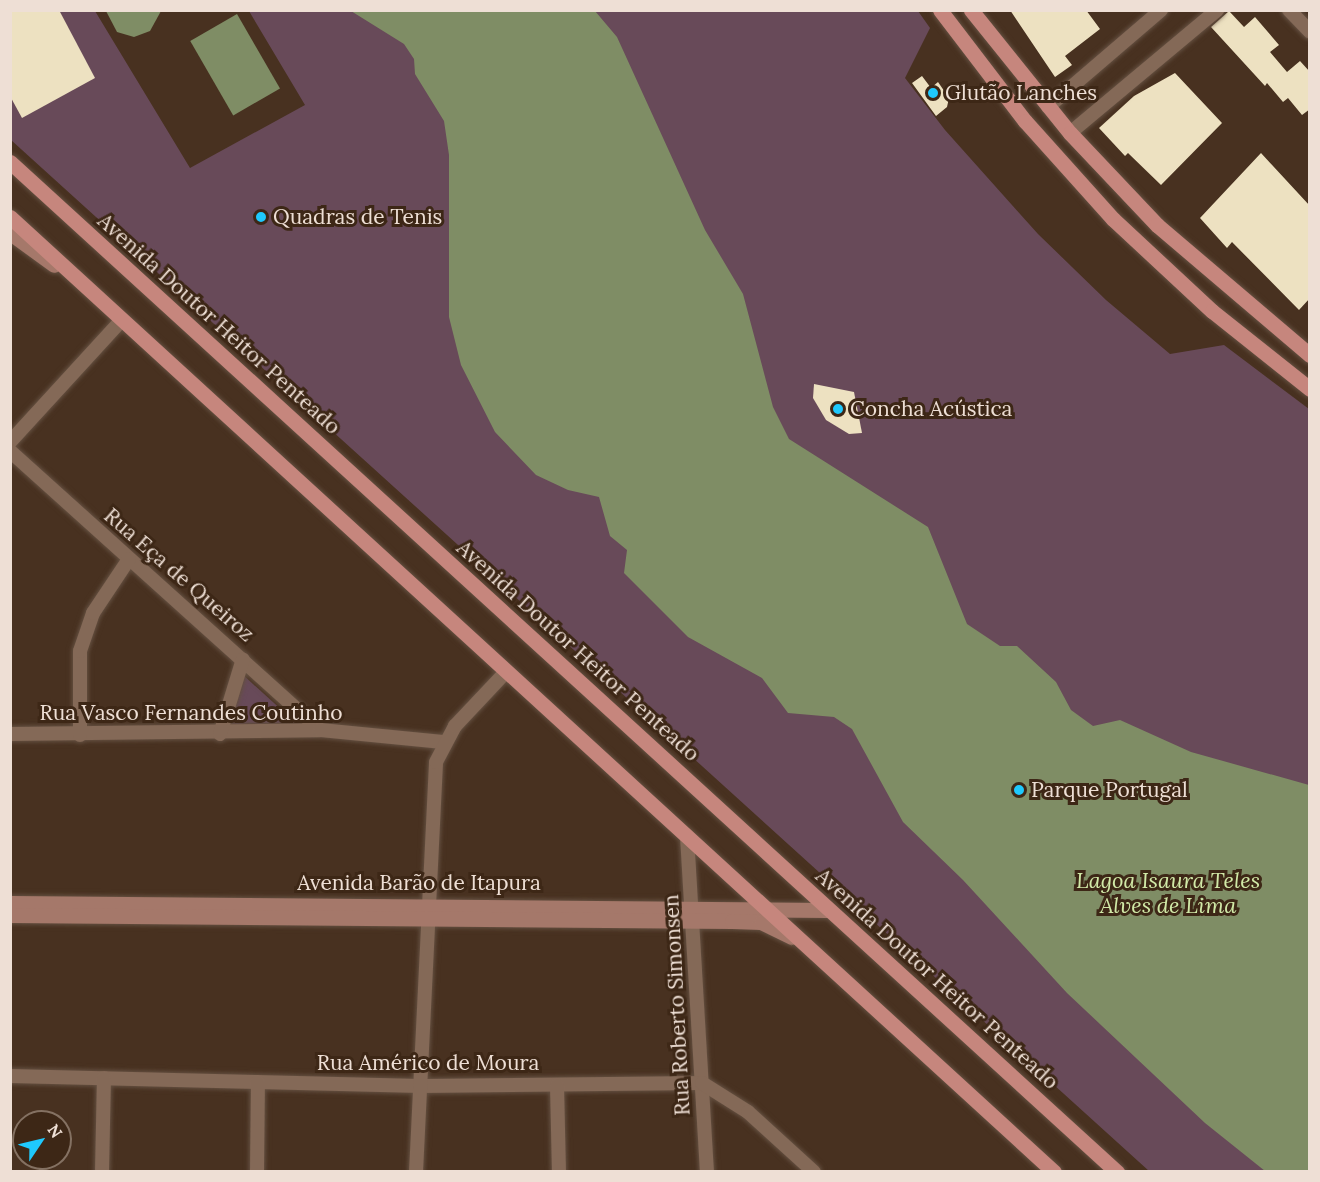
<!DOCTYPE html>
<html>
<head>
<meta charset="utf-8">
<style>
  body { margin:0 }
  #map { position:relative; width:1320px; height:1182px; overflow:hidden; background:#483120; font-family:Lora,serif }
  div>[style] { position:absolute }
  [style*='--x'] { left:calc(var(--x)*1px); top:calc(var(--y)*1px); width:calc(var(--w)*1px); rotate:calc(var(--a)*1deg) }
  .green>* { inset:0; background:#684a59 }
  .water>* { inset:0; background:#7f8d65; transform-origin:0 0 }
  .building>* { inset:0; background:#ede1c1 }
  .roads { filter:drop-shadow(0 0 2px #645041) drop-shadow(0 0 2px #645041) }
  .minor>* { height:14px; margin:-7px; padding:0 7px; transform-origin:7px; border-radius:7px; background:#846957 }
  .secondary>* { height:15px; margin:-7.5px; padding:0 7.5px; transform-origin:7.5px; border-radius:7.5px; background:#a5786a }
  .primary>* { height:15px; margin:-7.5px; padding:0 7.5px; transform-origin:7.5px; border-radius:7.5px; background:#c6867d }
  .dots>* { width:16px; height:16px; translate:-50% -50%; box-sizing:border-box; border:3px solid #3d2716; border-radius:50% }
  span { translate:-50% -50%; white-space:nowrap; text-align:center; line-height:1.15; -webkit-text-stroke:6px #3d2716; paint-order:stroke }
  .poi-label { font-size:21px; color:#eedfd5 }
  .left { translate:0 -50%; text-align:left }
  .street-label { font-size:21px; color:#eedfd5 }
  .water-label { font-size:22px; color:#d1e9a7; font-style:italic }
  .frame { position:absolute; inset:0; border:12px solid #eedfd5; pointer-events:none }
  .north { position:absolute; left:12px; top:1110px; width:60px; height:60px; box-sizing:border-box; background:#3d2716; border:2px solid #847162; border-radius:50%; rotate:55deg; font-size:16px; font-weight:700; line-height:24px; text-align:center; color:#eedfd5 }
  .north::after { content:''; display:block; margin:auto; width:21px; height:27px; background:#1fc9fd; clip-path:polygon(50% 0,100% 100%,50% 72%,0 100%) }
</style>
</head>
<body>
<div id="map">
  <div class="green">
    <div style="clip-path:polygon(10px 11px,95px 11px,190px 168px,305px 105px,249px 11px,918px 11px,930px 28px,905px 78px,945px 130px,1038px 234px,1106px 300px,1170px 354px,1224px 345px,1309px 409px,1309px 1171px,1149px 1171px,11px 140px)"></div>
    <div style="clip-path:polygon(241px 673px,296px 723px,229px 724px)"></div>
  </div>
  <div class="water">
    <div style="clip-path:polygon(106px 11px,106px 10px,161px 11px,150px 31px,134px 37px,117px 32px)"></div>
    <div style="clip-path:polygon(351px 11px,595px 11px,617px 37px,705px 230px,743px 294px,773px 407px,789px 439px,928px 527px,967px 624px,1000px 646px,1017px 646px,1056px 682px,1071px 710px,1093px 726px,1120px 720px,1191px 752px,1309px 785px,1309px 1171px,1265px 1171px,1205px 1123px,1067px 993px,963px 880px,903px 822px,852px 729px,834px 717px,788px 713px,762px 678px,688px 637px,624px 573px,627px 550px,610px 536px,599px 497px,568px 490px,536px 475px,495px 432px,461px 365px,449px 317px,449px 155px,444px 121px,415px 74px,414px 59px,404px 44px)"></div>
    <div style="left:237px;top:14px;width:86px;height:54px;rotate:60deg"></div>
  </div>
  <div class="building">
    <div style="clip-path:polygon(10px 10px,59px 10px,95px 78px,22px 118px,10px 96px)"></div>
    <div style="clip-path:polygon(1010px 10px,1086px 10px,1100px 29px,1065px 56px,1072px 65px,1055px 77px)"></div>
    <div style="clip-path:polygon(1229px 11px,1244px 27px,1255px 17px,1279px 45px,1270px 52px,1287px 72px,1300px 61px,1310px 72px,1310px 109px,1302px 115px,1288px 98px,1283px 102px,1267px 83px,1265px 86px,1211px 27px)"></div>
    <div style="clip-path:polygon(1175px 73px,1222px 123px,1161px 185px,1128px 153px,1125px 156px,1099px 128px,1134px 96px)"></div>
    <div style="clip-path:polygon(922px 76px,931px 88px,938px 82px,949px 98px,947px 107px,936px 116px,912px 83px)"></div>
    <div style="clip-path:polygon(1261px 153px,1310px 206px,1310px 298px,1299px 310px,1232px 242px,1227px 248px,1200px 218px)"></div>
    <div style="clip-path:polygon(814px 384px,854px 392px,862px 433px,849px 434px,826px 420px,813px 398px)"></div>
  </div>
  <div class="roads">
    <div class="minor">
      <div style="--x:1289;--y:10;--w:30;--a:46"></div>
      <div style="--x:1048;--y:107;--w:149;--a:-40.6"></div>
      <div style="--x:1070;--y:133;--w:192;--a:-39.9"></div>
      <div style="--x:10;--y:442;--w:164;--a:-47.5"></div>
      <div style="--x:10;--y:451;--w:417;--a:42"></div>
      <div style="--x:10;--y:734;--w:310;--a:-0.7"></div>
      <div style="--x:320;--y:730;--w:124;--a:5.6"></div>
      <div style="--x:220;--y:734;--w:78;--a:-73"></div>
      <div style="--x:80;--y:735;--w:84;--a:-90"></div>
      <div style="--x:80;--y:651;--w:40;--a:-71.1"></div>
      <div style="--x:93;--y:613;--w:65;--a:-56.3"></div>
      <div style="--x:687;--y:836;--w:337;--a:86.6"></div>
      <div style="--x:10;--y:1076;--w:411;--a:1.4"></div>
      <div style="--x:421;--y:1086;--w:281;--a:-0.6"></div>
      <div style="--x:702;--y:1083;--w:54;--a:32.2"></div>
      <div style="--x:748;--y:1112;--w:89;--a:42.3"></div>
      <div style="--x:557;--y:1085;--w:87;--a:88.7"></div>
      <div style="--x:102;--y:1172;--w:94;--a:-88.8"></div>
      <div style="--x:257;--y:1172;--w:90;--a:-89.4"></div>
      <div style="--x:416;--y:1172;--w:410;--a:-87.2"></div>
      <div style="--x:436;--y:762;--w:41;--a:-62.2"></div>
      <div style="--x:455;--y:726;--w:73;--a:-46.7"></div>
    </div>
    <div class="secondary">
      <div style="--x:10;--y:233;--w:54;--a:36"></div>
      <div style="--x:10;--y:903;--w:817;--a:0.49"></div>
      <div style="--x:10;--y:915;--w:722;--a:0.48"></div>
      <div style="--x:732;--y:921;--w:29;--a:2"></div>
      <div style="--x:761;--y:922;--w:34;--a:26"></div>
    </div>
    <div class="primary">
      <div style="--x:940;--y:10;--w:140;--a:52.6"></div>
      <div style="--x:1025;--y:121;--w:132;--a:48.1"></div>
      <div style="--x:1113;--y:219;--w:135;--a:42.9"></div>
      <div style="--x:1212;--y:311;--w:125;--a:38.5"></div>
      <div style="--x:971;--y:10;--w:158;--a:51.2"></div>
      <div style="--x:1070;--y:133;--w:127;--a:46.6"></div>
      <div style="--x:1157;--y:225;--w:201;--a:40.4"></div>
      <div style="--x:10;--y:162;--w:1499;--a:42.38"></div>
      <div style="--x:10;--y:217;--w:1415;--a:42.45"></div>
    </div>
  </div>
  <div class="dots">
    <div style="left:933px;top:93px;background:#1fc9fd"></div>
    <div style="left:261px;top:217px;background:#1fc9fd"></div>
    <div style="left:838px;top:409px;background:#1fc9fd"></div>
    <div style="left:1019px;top:790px;background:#1fc9fd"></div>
  </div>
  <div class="poi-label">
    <span class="left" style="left:945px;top:93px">Glutão Lanches</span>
    <span class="left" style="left:273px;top:217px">Quadras de Tenis</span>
    <span class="left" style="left:850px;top:409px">Concha Acústica</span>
    <span class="left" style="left:1031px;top:790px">Parque Portugal</span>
  </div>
  <div class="street-label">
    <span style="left:219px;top:324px;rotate:42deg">Avenida Doutor Heitor Penteado</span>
    <span style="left:179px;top:575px;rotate:41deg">Rua Eça de Queiroz</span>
    <span style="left:578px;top:651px;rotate:42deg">Avenida Doutor Heitor Penteado</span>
    <span style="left:191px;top:713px">Rua Vasco Fernandes Coutinho</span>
    <span style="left:419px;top:883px">Avenida Barão de Itapura</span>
    <span style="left:937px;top:979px;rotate:42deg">Avenida Doutor Heitor Penteado</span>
    <span style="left:677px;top:1005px;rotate:-93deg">Rua Roberto Simonsen</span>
    <span style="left:428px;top:1063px">Rua Américo de Moura</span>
  </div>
  <div class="water-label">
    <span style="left:1168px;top:893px">Lagoa Isaura Teles<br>Alves de Lima</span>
  </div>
  <div class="frame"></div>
  <div class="north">N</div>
</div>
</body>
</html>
